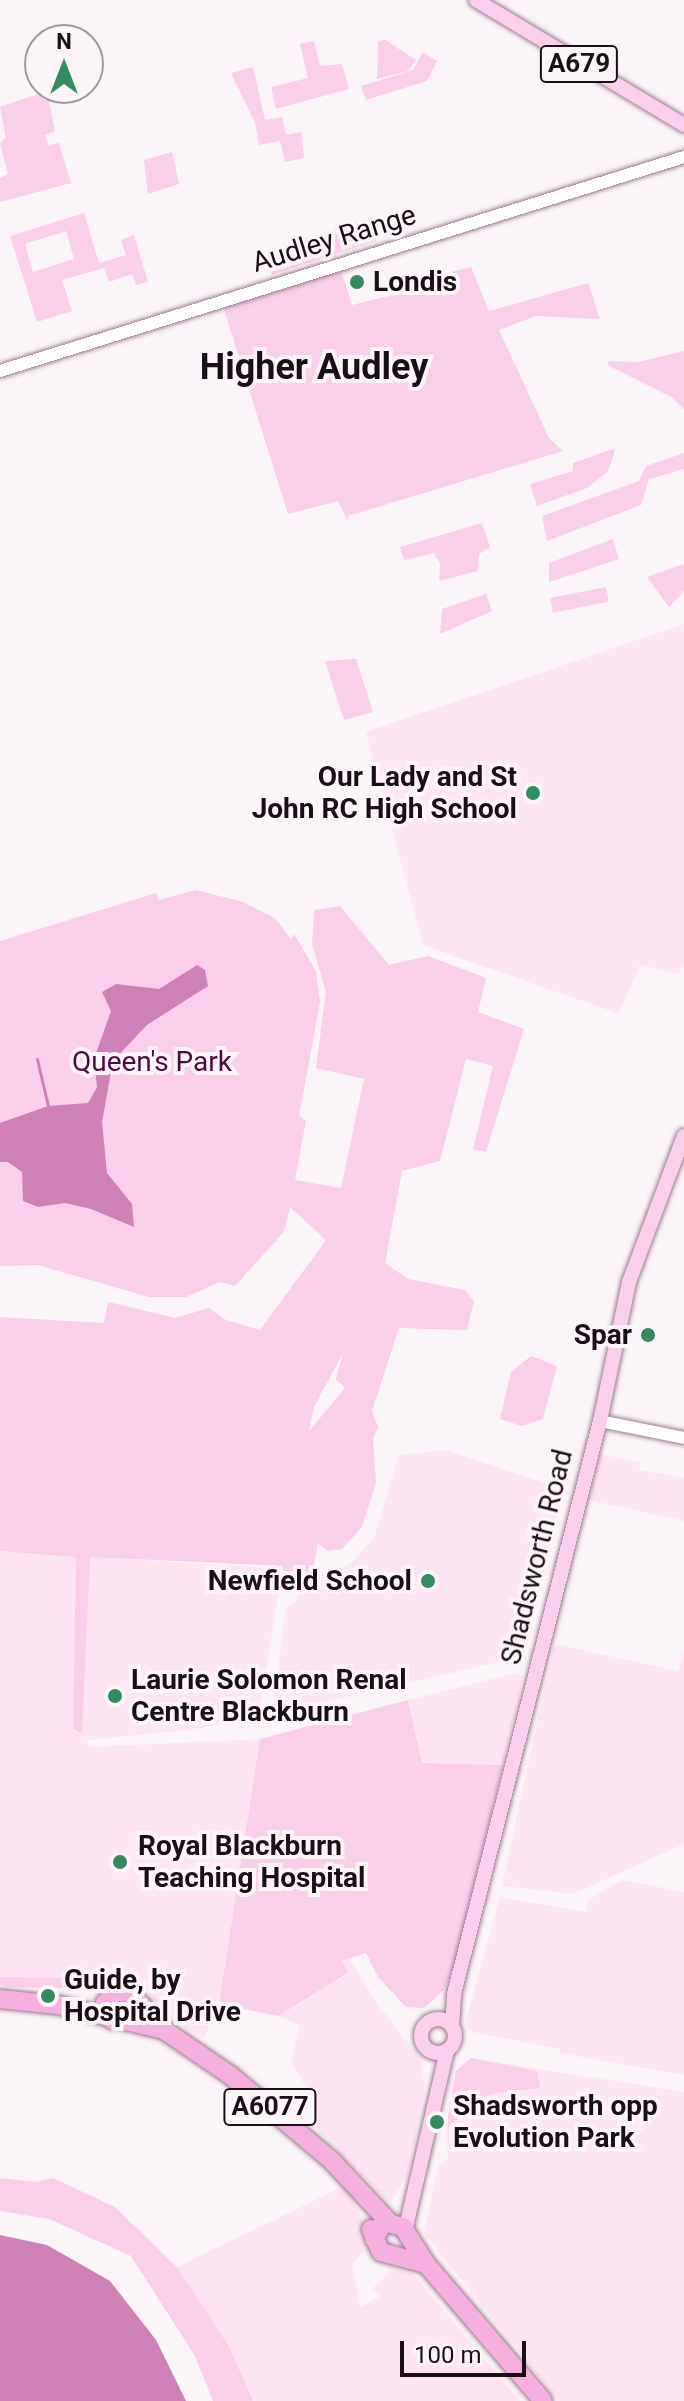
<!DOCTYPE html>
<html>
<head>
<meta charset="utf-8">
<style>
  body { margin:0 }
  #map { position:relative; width:684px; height:2401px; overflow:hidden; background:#fbf4f8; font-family:Roboto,sans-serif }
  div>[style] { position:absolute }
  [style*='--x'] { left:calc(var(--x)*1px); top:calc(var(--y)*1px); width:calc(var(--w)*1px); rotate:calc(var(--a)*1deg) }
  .built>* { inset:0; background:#fee5f4 }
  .green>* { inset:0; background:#facfea; transform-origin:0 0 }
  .water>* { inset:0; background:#cf81b6 }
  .stream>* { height:3px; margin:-1.5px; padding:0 1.5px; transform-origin:1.5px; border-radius:1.5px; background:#cf81b6 }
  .roads { filter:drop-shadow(0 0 2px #997b8e) drop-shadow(0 0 2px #997b8e) }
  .minor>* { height:12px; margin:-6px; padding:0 6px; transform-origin:6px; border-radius:6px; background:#fff }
  .major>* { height:14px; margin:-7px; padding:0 7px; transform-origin:7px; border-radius:7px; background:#facfeb }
  .major>.ring { margin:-7px; padding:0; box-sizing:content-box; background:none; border:14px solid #facfeb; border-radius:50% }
  .highway>* { height:18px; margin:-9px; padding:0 9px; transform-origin:9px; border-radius:9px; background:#f6afde }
  .dots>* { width:22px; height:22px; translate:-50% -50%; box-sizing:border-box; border:4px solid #fbf4f8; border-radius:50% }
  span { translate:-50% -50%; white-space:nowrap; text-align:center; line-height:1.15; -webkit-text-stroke:8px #fbf4f8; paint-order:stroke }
  .shield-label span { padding:2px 6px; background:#fbf4f8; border:2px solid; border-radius:6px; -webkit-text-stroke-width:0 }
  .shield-label { font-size:26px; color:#1a0f16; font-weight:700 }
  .street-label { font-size:28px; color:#1a0f16 }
  .poi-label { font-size:28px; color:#1a0f16; font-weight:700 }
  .left { translate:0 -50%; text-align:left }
  .right { translate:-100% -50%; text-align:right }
  .park-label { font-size:28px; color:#4f073e }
  .district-label { font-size:36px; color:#1a0f16; font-weight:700 }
  .north { position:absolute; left:24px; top:24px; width:80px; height:80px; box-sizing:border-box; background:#fbf4f8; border:2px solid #a1989e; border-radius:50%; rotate:0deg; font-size:22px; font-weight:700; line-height:32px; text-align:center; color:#1a0f16 }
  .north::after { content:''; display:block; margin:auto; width:28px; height:36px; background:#318c62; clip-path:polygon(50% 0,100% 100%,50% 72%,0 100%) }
  .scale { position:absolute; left:400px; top:2341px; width:126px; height:36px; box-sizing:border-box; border:4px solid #1a0f16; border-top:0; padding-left:10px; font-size:24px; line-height:28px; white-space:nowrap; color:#1a0f16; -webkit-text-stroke:6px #fbf4f8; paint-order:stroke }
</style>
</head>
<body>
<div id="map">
  <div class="built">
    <div style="clip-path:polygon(684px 624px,684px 964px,678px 974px,640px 965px,619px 1014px,423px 945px,366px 732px)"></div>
    <div style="clip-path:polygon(446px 1450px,567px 1491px,557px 1512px,527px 1650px,521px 1657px,272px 1714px,286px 1608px,296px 1602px,298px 1591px,310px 1587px,313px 1573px,329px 1575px,350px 1564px,374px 1538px,399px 1455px)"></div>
    <div style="clip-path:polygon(600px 1454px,640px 1463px,639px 1470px,684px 1478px,684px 1521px,589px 1500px)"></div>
    <div style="clip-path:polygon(0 1551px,282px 1569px,259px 1716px,189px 1730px,87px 1740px,88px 1747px,260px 1739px,219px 2004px,204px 2038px,151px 2008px,146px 1981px,0 1977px)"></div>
    <div style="clip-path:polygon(554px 1644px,678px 1671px,684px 1652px,684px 1844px,573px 1894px,502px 1886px)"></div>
    <div style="clip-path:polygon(517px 1673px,523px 1677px,503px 1765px,422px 1763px,408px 1700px)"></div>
    <div style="clip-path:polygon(621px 1880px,684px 1892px,684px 2075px,560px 2053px,560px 2049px,473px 2032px,465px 2024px,500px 1897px,587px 1912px,588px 1900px)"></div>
    <div style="clip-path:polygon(350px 1959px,377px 2003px,421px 2060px,425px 2086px,408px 2174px,390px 2204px,313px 2124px,303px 2103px,307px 2089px,291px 2063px,300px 2025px,278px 2016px,348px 1974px,342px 1961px)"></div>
    <div style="clip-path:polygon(471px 2058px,684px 2092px,684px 2401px,558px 2401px,424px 2233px,438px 2167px,448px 2159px,446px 2128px,456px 2071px)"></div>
    <div style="clip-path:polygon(346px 2185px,364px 2224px,365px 2250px,352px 2264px,361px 2308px,380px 2296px,373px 2288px,395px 2268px,414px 2275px,520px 2401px,253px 2401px,229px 2346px,177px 2267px)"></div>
  </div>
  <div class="green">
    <div style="clip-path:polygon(384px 39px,416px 60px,408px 71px,377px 79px,378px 42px)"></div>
    <div style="clip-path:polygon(314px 41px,320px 66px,342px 64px,349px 89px,276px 109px,271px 87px,308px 78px,300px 44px)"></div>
    <div style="clip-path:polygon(423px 52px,437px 61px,427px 81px,366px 100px,361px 86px,413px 70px)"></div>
    <div style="clip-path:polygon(253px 67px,265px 120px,282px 117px,286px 135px,301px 132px,304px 158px,285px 162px,280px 141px,259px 145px,255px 123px,231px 73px)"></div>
    <div style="clip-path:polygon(47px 91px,55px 131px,45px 135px,48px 145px,59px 143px,71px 183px,0 202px,0 178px,8px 174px,0 143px,6px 138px,0 107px)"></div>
    <div style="clip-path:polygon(172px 152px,179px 184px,148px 194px,144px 160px)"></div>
    <div style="clip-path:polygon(evenodd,84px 213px,99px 263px,126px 255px,121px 240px,134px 235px,148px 282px,136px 285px,132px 274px,109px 282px,104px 268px,62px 280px,72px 311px,37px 322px,10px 236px,84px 213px,66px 231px,74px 259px,33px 272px,25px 244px,66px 231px)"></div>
    <div style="clip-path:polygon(355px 222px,371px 223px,376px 241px,272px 275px,264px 251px)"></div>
    <div style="clip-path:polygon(471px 267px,489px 311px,588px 283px,600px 319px,536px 316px,499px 330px,549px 438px,563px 451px,348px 516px,348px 521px,338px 501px,288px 514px,223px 306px,341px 270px,352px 305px,405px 292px,406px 283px)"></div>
    <div style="clip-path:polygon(684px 351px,684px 409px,673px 398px,609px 366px,608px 361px,638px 362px)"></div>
    <div style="clip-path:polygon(616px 448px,608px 471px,587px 488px,537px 506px,530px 484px,573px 471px,573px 463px)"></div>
    <div style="clip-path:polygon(684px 453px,684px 469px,649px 479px,641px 505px,547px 541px,542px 516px,639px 481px,646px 466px)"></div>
    <div style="clip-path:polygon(482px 523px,490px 547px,479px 554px,478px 571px,439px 581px,440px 563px,434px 553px,404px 560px,400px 547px)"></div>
    <div style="clip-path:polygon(613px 539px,619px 559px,549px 582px,549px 563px)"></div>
    <div style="clip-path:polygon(684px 564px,684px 591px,669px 607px,647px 577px)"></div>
    <div style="left:606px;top:587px;width:15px;height:57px;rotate:79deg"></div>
    <div style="clip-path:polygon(486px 594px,492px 611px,440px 634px,442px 609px)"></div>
    <div style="clip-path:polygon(356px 659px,373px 712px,344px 720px,325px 661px)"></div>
    <div style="clip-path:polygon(evenodd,196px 890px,243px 902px,275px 918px,291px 939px,294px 934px,316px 971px,320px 1002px,299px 1116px,306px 1121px,295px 1180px,341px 1188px,364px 1079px,316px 1068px,326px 992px,312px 944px,314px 910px,340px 906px,389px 965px,428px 956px,486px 978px,478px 1012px,524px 1029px,486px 1152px,473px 1149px,493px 1066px,466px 1059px,440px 1161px,402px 1171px,385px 1263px,408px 1279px,465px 1290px,474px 1302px,467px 1330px,399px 1328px,372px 1411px,378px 1427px,373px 1439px,376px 1483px,362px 1527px,342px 1549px,327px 1551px,318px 1543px,310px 1587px,293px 1593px,282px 1566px,90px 1557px,82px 1734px,73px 1729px,76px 1557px,0 1551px,0 1317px,104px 1323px,108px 1302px,175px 1318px,209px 1308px,226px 1320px,260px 1330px,326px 1240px,290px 1207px,284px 1232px,235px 1286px,220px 1282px,186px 1297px,149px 1297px,38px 1265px,0 1266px,0 941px,156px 893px,159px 900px,196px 890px,343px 1353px,336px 1379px,345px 1388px,309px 1431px,314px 1407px,343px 1353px)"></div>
    <div style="clip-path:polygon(531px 1356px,557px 1366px,543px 1419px,522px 1426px,500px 1419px,511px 1372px)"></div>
    <div style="clip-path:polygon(408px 1700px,422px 1763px,503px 1765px,458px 1957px,444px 1990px,424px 2008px,406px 2007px,378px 1977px,366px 1953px,342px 1961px,348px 1973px,278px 2016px,219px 2004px,260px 1739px)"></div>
    <div style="clip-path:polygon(0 1977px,107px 1978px,91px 1989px,11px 1987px,0 1985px)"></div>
    <div style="clip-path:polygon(471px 2058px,537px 2071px,540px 2088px,490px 2094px,446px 2128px,456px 2071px)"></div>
    <div style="clip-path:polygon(0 2178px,35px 2182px,53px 2178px,115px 2207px,177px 2267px,229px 2346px,253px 2401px,213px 2401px,195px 2356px,131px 2256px,49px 2219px,0 2211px)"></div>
  </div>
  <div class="water">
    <div style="clip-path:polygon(197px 965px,205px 970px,208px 986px,147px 1025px,113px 1061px,102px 1122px,107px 1173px,132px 1204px,134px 1227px,91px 1209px,65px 1203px,38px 1207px,23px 1201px,22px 1172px,8px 1162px,0 1162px,0 1123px,48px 1106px,88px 1103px,97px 1087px,94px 1059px,111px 1011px,102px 992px,116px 984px,159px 989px)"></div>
    <div style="clip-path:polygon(0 2235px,47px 2245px,110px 2281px,156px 2340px,186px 2401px,0 2401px)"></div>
  </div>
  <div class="stream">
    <div style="--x:37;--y:1059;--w:48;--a:76.8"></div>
  </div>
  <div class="roads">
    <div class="minor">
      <div style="--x:0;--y:371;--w:717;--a:-17.37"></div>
      <div style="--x:600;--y:1421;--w:86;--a:11.4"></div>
    </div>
    <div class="major">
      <div style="--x:476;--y:0;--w:243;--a:31"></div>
      <div class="ring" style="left:421px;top:2019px;width:20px;height:20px"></div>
      <div style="--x:452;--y:2026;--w:32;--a:-86"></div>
      <div style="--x:454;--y:1994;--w:591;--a:-75.71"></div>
      <div style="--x:600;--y:1421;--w:142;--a:-78.2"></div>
      <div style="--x:629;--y:1282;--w:156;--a:-69.4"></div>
      <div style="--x:405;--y:2231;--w:186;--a:-76.9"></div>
    </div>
    <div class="highway">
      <div style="--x:0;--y:1999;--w:58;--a:5.9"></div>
      <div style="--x:58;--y:2005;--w:109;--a:13.3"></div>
      <div style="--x:136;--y:1999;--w:42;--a:47.9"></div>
      <div style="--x:164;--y:2030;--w:80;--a:34.3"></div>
      <div style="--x:230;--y:2075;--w:133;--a:40.1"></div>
      <div style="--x:332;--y:2161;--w:82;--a:47"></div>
      <div style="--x:112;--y:2020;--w:18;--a:-112"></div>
      <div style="--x:105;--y:2003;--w:16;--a:-47"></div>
      <div style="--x:116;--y:1991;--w:16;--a:11"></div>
      <div style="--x:132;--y:1994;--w:18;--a:74"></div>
      <div style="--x:371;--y:2229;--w:25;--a:67"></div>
      <div style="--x:381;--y:2252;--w:47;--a:14.9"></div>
      <div style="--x:374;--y:2239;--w:20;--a:-60"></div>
      <div style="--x:384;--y:2222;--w:20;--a:15"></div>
      <div style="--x:403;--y:2227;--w:44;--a:58.1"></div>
      <div style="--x:426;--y:2264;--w:180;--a:49.5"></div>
    </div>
  </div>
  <div class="dots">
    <div style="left:357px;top:282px;background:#318c62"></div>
    <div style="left:533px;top:793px;background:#318c62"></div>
    <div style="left:648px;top:1335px;background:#318c62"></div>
    <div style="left:428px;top:1581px;background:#318c62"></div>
    <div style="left:115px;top:1696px;background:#318c62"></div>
    <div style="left:120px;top:1862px;background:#318c62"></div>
    <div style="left:48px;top:1996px;background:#318c62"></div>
    <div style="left:437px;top:2122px;background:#318c62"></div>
  </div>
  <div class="shield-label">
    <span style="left:579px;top:64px">A679</span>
    <span style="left:270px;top:2107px">A6077</span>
  </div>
  <div class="street-label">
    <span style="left:334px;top:239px;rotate:-17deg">Audley Range</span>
    <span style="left:537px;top:1557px;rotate:-76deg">Shadsworth Road</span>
  </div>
  <div class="poi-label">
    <span class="left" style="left:373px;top:282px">Londis</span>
    <span class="right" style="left:517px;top:793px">Our Lady and St<br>John RC High School</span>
    <span class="right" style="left:632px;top:1335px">Spar</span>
    <span class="right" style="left:412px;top:1581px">Newfield School</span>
    <span class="left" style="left:131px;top:1696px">Laurie Solomon Renal<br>Centre Blackburn</span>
    <span class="left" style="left:138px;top:1862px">Royal Blackburn<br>Teaching Hospital</span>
    <span class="left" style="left:64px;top:1996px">Guide, by<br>Hospital Drive</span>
    <span class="left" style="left:453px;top:2122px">Shadsworth opp<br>Evolution Park</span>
  </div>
  <div class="park-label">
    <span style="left:152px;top:1062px">Queen's Park</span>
  </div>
  <div class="district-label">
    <span style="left:314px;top:368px">Higher Audley</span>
  </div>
  <div class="north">N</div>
  <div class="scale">100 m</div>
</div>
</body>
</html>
